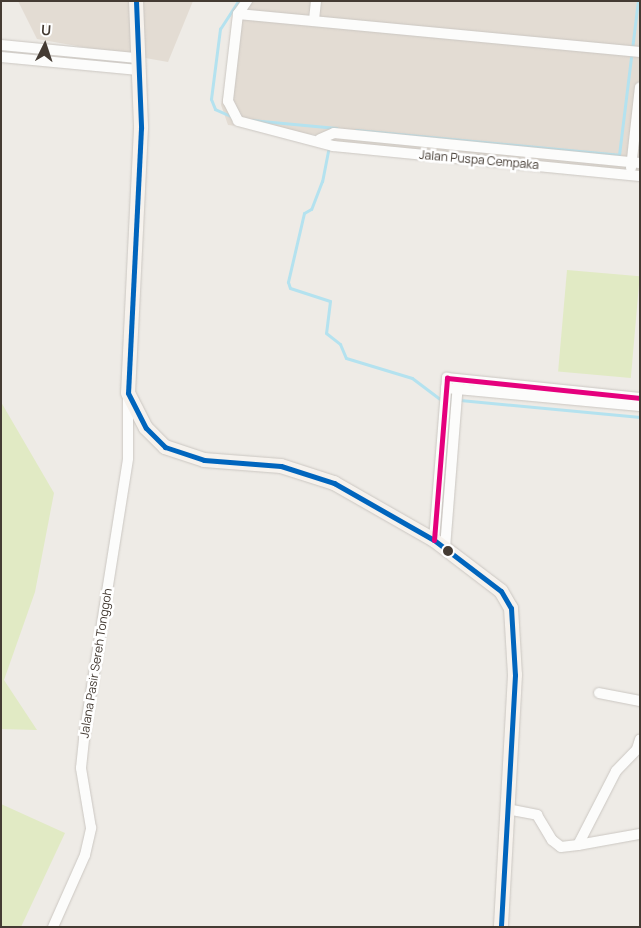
<!DOCTYPE html>
<html>
<head>
<meta charset="utf-8">
<style>
  body { margin:0 }
  #map { position:relative; width:641px; height:928px; overflow:hidden; background:#eeebe6; font-family:Manrope,sans-serif }
  div>[style] { position:absolute }
  [style*='--x'] { left:calc(var(--x)*1px); top:calc(var(--y)*1px); width:calc(var(--w)*1px); rotate:calc(var(--a)*1deg) }
  .residential>* { inset:0; background:#e3dcd3 }
  .green>* { inset:0; background:#e1eac4; transform-origin:0 0 }
  .stream>* { height:3px; margin:-1.5px; padding:0 1.5px; transform-origin:1.5px; border-radius:1.5px; background:#b4e2ef }
  .roads { filter:drop-shadow(0 0 1px #cbc7c2) drop-shadow(0 0 1px #cbc7c2) }
  .minor>* { height:10px; margin:-5px; padding:0 5px; transform-origin:5px; border-radius:5px; background:#fcfcfb }
  .secondary>* { height:14px; margin:-7px; padding:0 7px; transform-origin:7px; border-radius:7px; background:#f6f2ed }
  .bus-1>* { height:5px; margin:-2.5px; padding:0 2.5px; transform-origin:2.5px; border-radius:2.5px; background:#0065bd }
  .bus-2>* { height:5px; margin:-2.5px; padding:0 2.5px; transform-origin:2.5px; border-radius:2.5px; background:#e5007d }
  .dots>* { width:14px; height:14px; translate:-50% -50%; box-sizing:border-box; border:2px solid #fff; border-radius:50% }
  span { translate:-50% -50%; white-space:nowrap; text-align:center; line-height:1.15; -webkit-text-stroke:5px #fff; paint-order:stroke }
  .street-label { font-size:12px; color:#443b33 }
  .frame { position:absolute; inset:0; border:2px solid #443b33; pointer-events:none }
  .north { position:absolute; left:20px; top:20px; width:50px; height:50px; -webkit-text-stroke:4px #fff; paint-order:stroke; rotate:4deg; font-size:14px; font-weight:700; line-height:20px; text-align:center; color:#443b33 }
  .north::after { content:''; display:block; margin:auto; width:18px; height:22px; background:#443b33; clip-path:polygon(50% 0,100% 100%,50% 72%,0 100%) }
</style>
</head>
<body>
<div id="map">
  <div class="residential">
    <div style="clip-path:polygon(18px 1px,193px 1px,168px 62px,37px 39px)"></div>
    <div style="clip-path:polygon(246px 1px,640px 1px,640px 176px,341px 152px,317px 135px,228px 125px,221px 105px,239px 12px)"></div>
  </div>
  <div class="green">
    <div style="left:567px;top:270px;width:73px;height:102px;rotate:5deg"></div>
    <div style="clip-path:polygon(1px 402px,54px 493px,35px 592px,4px 680px,37px 730px,1px 729px)"></div>
    <div style="clip-path:polygon(1px 804px,65px 833px,21px 927px,1px 927px)"></div>
  </div>
  <div class="stream">
    <div style="--x:235;--y:118;--w:22;--a:-156"></div>
    <div style="--x:215;--y:109;--w:11;--a:-112"></div>
    <div style="--x:211;--y:99;--w:71;--a:-82.7"></div>
    <div style="--x:220;--y:29;--w:33;--a:-57"></div>
    <div style="--x:251;--y:120;--w:86;--a:5.3"></div>
    <div style="--x:356;--y:130;--w:264;--a:5.4"></div>
    <div style="--x:619;--y:155;--w:155;--a:-83"></div>
    <div style="--x:329;--y:146;--w:36;--a:101"></div>
    <div style="--x:322;--y:181;--w:30;--a:111"></div>
    <div style="--x:311;--y:209;--w:8;--a:150"></div>
    <div style="--x:304;--y:213;--w:71;--a:103.1"></div>
    <div style="--x:288;--y:282;--w:6;--a:72"></div>
    <div style="--x:290;--y:288;--w:42;--a:18"></div>
    <div style="--x:330;--y:301;--w:32;--a:97"></div>
    <div style="--x:326;--y:333;--w:18;--a:38"></div>
    <div style="--x:340;--y:344;--w:15;--a:67"></div>
    <div style="--x:346;--y:358;--w:69;--a:16.9"></div>
    <div style="--x:412;--y:378;--w:34;--a:37"></div>
    <div style="--x:439;--y:398;--w:202;--a:5.4"></div>
  </div>
  <div class="roads">
    <div class="minor">
      <div style="--x:247;--y:1;--w:16;--a:125"></div>
      <div style="--x:238;--y:14;--w:88;--a:96.6"></div>
      <div style="--x:228;--y:101;--w:22;--a:63"></div>
      <div style="--x:238;--y:121;--w:98;--a:14.7"></div>
      <div style="--x:333;--y:146;--w:308;--a:5.6"></div>
      <div style="--x:238;--y:14;--w:404;--a:5.4"></div>
      <div style="--x:314;--y:20;--w:19;--a:-84"></div>
      <div style="--x:1;--y:45;--w:137;--a:5.5"></div>
      <div style="--x:1;--y:57;--w:138;--a:5.4"></div>
      <div style="--x:320;--y:139;--w:15;--a:-23"></div>
      <div style="--x:334;--y:133;--w:307;--a:5.6"></div>
      <div style="--x:631;--y:168;--w:81;--a:-83.7"></div>
      <div style="--x:446;--y:388;--w:195;--a:5.3"></div>
      <div style="--x:434;--y:540;--w:163;--a:-85.4"></div>
      <div style="--x:447;--y:378;--w:194;--a:5.9"></div>
      <div style="--x:445;--y:548;--w:165;--a:-85.5"></div>
      <div style="--x:599;--y:693;--w:42;--a:11"></div>
      <div style="--x:507;--y:809;--w:31;--a:11"></div>
      <div style="--x:537;--y:815;--w:29;--a:59"></div>
      <div style="--x:552;--y:840;--w:11;--a:38"></div>
      <div style="--x:561;--y:847;--w:17;--a:-7"></div>
      <div style="--x:578;--y:845;--w:83;--a:-62.8"></div>
      <div style="--x:616;--y:771;--w:30;--a:-46"></div>
      <div style="--x:637;--y:749;--w:10;--a:-73"></div>
      <div style="--x:578;--y:845;--w:63;--a:-10.1"></div>
      <div style="--x:53;--y:927;--w:79;--a:-66"></div>
      <div style="--x:85;--y:855;--w:28;--a:-77"></div>
      <div style="--x:91;--y:828;--w:61;--a:-99.5"></div>
      <div style="--x:81;--y:768;--w:31;--a:-84"></div>
      <div style="--x:84;--y:737;--w:282;--a:-81"></div>
      <div style="--x:128;--y:458;--w:65;--a:-90"></div>
    </div>
    <div class="secondary">
      <div style="--x:136;--y:1;--w:127;--a:87.7"></div>
      <div style="--x:141;--y:128;--w:265;--a:92.8"></div>
      <div style="--x:128;--y:393;--w:39;--a:63"></div>
      <div style="--x:146;--y:428;--w:27;--a:45"></div>
      <div style="--x:165;--y:447;--w:41;--a:18.4"></div>
      <div style="--x:204;--y:460;--w:77;--a:4.5"></div>
      <div style="--x:281;--y:466;--w:56;--a:17.8"></div>
      <div style="--x:334;--y:483;--w:115;--a:29.7"></div>
      <div style="--x:434;--y:540;--w:84;--a:37.3"></div>
      <div style="--x:501;--y:591;--w:20;--a:60"></div>
      <div style="--x:511;--y:608;--w:67;--a:86.6"></div>
      <div style="--x:515;--y:675;--w:252;--a:93.2"></div>
    </div>
  </div>
  <div class="bus-1">
    <div style="--x:136;--y:1;--w:127;--a:87.7"></div>
    <div style="--x:141;--y:128;--w:265;--a:92.8"></div>
    <div style="--x:128;--y:393;--w:39;--a:63"></div>
    <div style="--x:146;--y:428;--w:27;--a:45"></div>
    <div style="--x:165;--y:447;--w:41;--a:18.4"></div>
    <div style="--x:204;--y:460;--w:77;--a:4.5"></div>
    <div style="--x:281;--y:466;--w:56;--a:17.8"></div>
    <div style="--x:334;--y:483;--w:115;--a:29.7"></div>
    <div style="--x:434;--y:540;--w:84;--a:37.3"></div>
    <div style="--x:501;--y:591;--w:20;--a:60"></div>
    <div style="--x:511;--y:608;--w:67;--a:86.6"></div>
    <div style="--x:515;--y:675;--w:252;--a:93.2"></div>
  </div>
  <div class="bus-2">
    <div style="--x:434;--y:540;--w:163;--a:-85.4"></div>
    <div style="--x:447;--y:378;--w:194;--a:5.9"></div>
  </div>
  <div class="dots">
    <div style="left:448px;top:551px;background:#443b33"></div>
  </div>
  <div class="street-label">
    <span style="left:479px;top:160px;rotate:5deg">Jalan Puspa Cempaka</span>
    <span style="left:96px;top:663px;rotate:-81deg">Jalana Pasir Sereh Tonggoh</span>
  </div>
  <div class="frame"></div>
  <div class="north">U</div>
</div>
</body>
</html>
